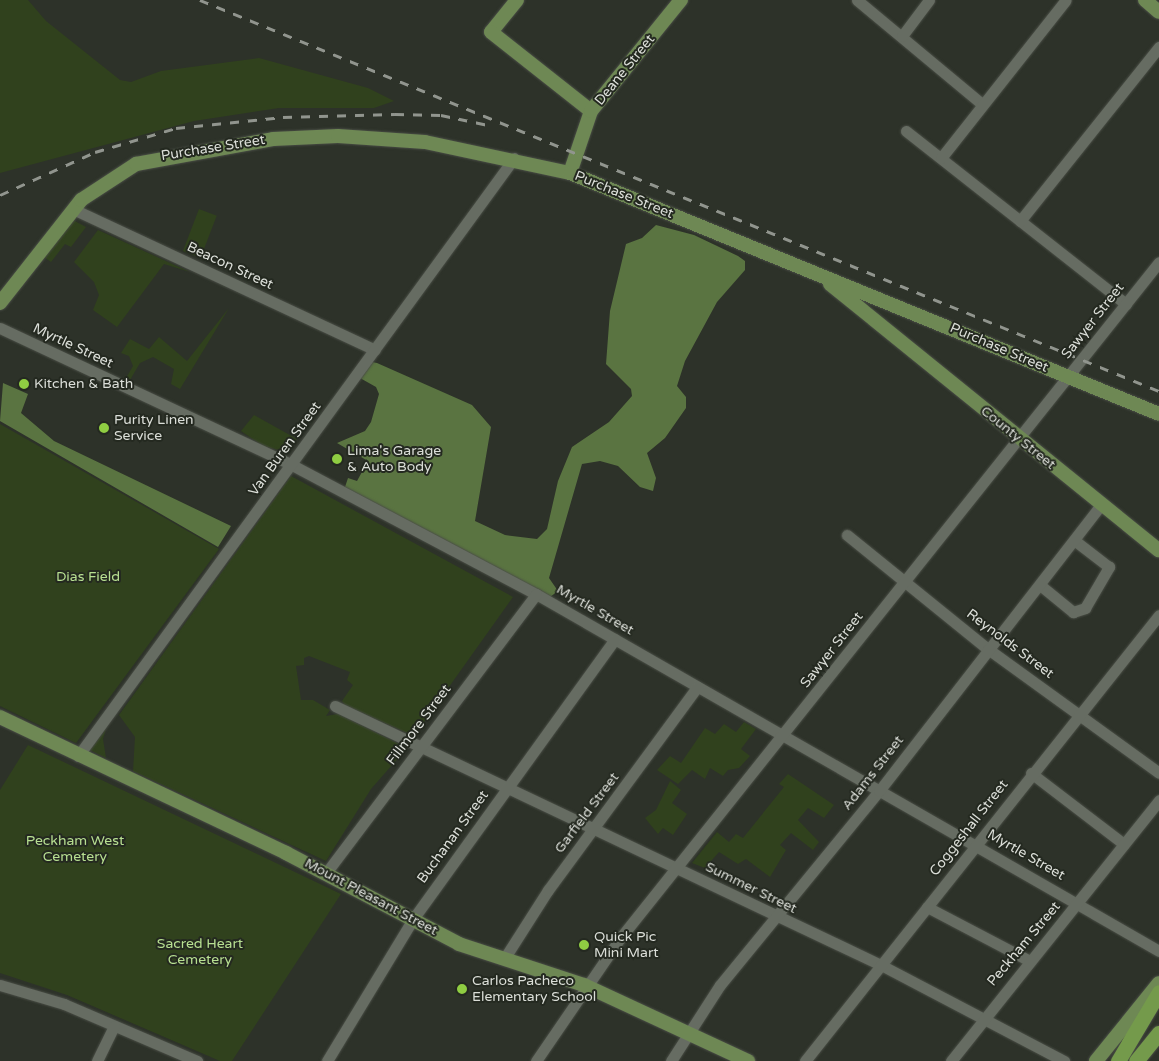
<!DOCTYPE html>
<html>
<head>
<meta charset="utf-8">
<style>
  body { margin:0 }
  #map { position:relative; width:1159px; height:1061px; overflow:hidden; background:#2d3229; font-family:"Varela Round",sans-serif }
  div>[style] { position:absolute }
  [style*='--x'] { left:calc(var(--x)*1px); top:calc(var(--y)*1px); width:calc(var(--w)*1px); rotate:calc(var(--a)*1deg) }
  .green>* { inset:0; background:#30411d; transform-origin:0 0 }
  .forest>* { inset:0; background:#5a7441 }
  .roads { filter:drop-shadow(0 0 1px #494d45) drop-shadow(0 0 1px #494d45) }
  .minor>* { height:11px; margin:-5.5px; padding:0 5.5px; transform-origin:5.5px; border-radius:5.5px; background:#666c62 }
  .major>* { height:14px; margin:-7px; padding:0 7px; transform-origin:7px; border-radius:7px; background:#6e8854 }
  .highway>* { height:15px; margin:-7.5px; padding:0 7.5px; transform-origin:7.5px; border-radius:7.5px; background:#749a4b }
  .rail>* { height:2.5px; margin-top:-1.25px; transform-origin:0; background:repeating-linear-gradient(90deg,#91958e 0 9px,transparent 0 18px) }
  .dots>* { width:14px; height:14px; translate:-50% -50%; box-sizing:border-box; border:2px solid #242920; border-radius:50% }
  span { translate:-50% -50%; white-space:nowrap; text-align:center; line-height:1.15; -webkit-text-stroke:4px #242920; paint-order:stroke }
  .street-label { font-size:14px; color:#dbded8 }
  .poi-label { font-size:14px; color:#dbded8 }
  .left { translate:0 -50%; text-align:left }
  .park-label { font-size:14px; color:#b7df91 }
</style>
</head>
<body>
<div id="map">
  <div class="green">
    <div style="clip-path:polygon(0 0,28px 0,46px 21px,120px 80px,131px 82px,161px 71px,259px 58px,368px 88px,394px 101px,374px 108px,279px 108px,194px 121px,0 173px)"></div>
    <div style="left:199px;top:209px;width:19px;height:45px;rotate:21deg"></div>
    <div style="clip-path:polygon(73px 220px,86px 227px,71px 247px,65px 244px,51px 262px,44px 257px)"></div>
    <div style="clip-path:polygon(98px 230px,168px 262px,190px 272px,164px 264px,117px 327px,93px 310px,99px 295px,94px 282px,74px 262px)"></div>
    <div style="clip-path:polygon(229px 308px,180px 389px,171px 384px,174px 369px,153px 357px,140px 363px,130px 380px,126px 378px,133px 366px,129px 356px,121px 353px,130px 339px,149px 349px,159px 337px,187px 361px)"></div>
    <div style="clip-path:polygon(254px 415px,297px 439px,287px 452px,263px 446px,241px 431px)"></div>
    <div style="clip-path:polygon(0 424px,219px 549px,76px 743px,0 706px)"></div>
    <div style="clip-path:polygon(291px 476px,513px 597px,414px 736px,345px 705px,342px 701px,353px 685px,347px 680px,350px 672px,309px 656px,304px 658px,304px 665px,296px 666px,301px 700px,313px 700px,330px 710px,326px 716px,338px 714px,407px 748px,371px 789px,326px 861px,133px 771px,135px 737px,119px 715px)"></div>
    <div style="clip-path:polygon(744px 722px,756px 729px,741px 749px,750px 756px,739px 768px,728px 770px,723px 776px,710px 768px,705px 779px,692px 770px,678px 784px,657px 770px,670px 756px,681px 763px,705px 728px,715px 734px,724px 724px,736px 732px)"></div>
    <div style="clip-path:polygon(106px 729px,103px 739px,106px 758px,90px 750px)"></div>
    <div style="clip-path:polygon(28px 745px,341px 894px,232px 1061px,220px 1061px,67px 995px,0 973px,0 790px)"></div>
    <div style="clip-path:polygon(788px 774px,834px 805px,824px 818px,808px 808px,798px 820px,819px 842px,813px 850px,791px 833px,780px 845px,786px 850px,770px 877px,746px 859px,738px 864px,719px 852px,705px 868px,692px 863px,717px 832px,729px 842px,736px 834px,743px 838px,784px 787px,779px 784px)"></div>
    <div style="clip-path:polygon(670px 781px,681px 790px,672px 803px,687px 814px,673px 835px,663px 828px,658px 834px,645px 818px,656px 810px)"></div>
  </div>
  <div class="forest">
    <div style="clip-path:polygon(656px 225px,694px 235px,738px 256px,745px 261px,745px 270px,717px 302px,685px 361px,677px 386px,686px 397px,686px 408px,665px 438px,647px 453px,656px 478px,653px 491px,640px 487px,618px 466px,600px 461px,582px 464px,549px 578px,558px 591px,550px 597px,345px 487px,348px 478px,357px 481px,368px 461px,337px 443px,365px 431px,371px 422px,379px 394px,376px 387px,360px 378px,372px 362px,377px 363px,472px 405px,491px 427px,475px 521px,505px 535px,537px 539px,547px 529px,558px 481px,572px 447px,609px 422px,632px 396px,631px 389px,606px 364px,610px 311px,626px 244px,642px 238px)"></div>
    <div style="clip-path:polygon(3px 383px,28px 394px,21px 413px,54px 441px,231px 526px,218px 547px,0 421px)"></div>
  </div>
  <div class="roads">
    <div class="minor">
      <div style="--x:857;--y:0;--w:163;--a:39.8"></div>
      <div style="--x:902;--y:36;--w:45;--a:-53.1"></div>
      <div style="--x:906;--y:131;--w:280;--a:38.2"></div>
      <div style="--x:941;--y:158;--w:201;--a:-51.7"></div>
      <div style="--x:73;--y:209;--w:333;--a:25"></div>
      <div style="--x:1020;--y:221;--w:223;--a:-51.4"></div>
      <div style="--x:0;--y:328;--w:323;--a:25.1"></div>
      <div style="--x:292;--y:465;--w:276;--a:27.9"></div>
      <div style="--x:536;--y:594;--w:718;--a:29.81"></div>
      <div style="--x:847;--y:535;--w:181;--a:39"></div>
      <div style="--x:988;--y:649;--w:211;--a:35.9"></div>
      <div style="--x:1040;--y:585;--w:43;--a:39.3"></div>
      <div style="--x:1073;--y:612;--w:13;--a:-18"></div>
      <div style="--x:1085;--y:608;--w:48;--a:-59.7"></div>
      <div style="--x:1109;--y:567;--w:44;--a:-142.4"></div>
      <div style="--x:335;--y:706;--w:604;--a:25.38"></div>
      <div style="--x:881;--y:965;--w:207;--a:27.7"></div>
      <div style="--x:78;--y:756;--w:740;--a:-53.9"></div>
      <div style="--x:1031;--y:773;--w:117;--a:37.4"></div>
      <div style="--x:326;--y:873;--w:349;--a:-53"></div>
      <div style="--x:927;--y:907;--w:116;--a:27.7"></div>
      <div style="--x:504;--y:959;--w:82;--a:-57.5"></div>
      <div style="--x:548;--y:890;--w:252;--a:-53.7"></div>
      <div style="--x:0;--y:985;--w:67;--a:16.5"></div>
      <div style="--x:64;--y:1004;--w:145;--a:23.2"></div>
      <div style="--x:97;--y:1061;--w:39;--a:-64"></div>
      <div style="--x:327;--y:1061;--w:166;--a:-58.8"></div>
      <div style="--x:413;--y:919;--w:345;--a:-54.2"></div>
      <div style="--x:536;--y:1061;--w:150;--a:-55.6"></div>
      <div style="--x:621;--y:937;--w:863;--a:-51.44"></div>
      <div style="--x:671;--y:1061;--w:90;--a:-57.2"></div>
      <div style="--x:720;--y:985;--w:251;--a:-50.7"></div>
      <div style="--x:879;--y:791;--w:362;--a:-52.2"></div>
      <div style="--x:805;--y:1061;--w:569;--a:-51.56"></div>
      <div style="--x:951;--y:1061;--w:334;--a:-51.4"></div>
    </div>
    <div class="major">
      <div style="--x:517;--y:0;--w:41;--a:129.1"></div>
      <div style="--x:491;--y:32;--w:127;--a:38.3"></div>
      <div style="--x:1145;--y:0;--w:18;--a:41"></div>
      <div style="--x:570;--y:173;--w:65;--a:-71.3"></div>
      <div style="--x:591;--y:111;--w:143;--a:-51"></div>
      <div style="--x:830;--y:284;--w:423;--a:39"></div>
      <div style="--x:0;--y:303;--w:131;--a:-51.8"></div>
      <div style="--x:81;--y:200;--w:66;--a:-33.2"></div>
      <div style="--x:136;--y:164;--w:139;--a:-10.3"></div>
      <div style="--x:273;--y:139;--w:65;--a:-2.6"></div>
      <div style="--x:338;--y:136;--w:87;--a:3.9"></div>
      <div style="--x:425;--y:142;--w:148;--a:12.1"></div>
      <div style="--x:570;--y:173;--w:636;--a:22.25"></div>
      <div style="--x:0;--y:717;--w:317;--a:25.4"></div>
      <div style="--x:286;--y:853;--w:195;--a:27.7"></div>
      <div style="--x:459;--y:944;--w:132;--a:18.2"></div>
      <div style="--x:584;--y:985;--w:181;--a:24.9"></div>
      <div style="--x:1096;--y:1061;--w:100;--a:-51.1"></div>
    </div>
    <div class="highway">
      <div style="--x:1118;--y:1061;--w:80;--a:-59.3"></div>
      <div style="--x:1136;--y:1061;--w:36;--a:-51"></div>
    </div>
  </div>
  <div class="rail">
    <div style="--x:200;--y:0;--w:1036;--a:22.18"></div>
    <div style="--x:0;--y:195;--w:104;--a:-24.4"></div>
    <div style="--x:95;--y:152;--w:84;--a:-16.5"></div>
    <div style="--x:176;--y:128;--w:108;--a:-5.9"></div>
    <div style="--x:283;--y:117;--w:112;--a:-1.5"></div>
    <div style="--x:395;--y:114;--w:46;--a:1.2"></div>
    <div style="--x:441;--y:115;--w:53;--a:11.9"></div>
  </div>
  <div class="dots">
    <div style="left:24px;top:384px;background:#8fcd42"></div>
    <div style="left:104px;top:428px;background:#8fcd42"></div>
    <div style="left:337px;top:459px;background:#8fcd42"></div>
    <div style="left:584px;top:945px;background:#8fcd42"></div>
    <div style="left:462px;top:989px;background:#8fcd42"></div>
  </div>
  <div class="street-label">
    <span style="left:625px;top:70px;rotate:-51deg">Deane Street</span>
    <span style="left:213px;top:148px;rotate:-9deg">Purchase Street</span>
    <span style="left:624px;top:195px;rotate:22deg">Purchase Street</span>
    <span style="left:230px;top:266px;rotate:25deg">Beacon Street</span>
    <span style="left:1093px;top:321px;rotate:-52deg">Sawyer Street</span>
    <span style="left:73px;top:346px;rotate:25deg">Myrtle Street</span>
    <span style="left:999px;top:348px;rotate:23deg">Purchase Street</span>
    <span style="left:1018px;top:438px;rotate:39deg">County Street</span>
    <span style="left:285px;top:449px;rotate:-54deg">Van Buren Street</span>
    <span style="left:595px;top:610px;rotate:30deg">Myrtle Street</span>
    <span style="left:1010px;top:644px;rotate:37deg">Reynolds Street</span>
    <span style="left:832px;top:650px;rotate:-52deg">Sawyer Street</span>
    <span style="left:419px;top:725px;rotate:-53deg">Fillmore Street</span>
    <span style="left:873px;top:773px;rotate:-52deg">Adams Street</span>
    <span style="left:587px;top:813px;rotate:-53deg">Garfield Street</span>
    <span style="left:969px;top:828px;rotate:-52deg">Coggeshall Street</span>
    <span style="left:453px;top:837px;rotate:-54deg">Buchanan Street</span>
    <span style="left:1026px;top:855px;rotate:30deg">Myrtle Street</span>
    <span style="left:751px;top:888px;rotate:26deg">Summer Street</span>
    <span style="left:371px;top:897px;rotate:28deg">Mount Pleasant Street</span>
    <span style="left:1024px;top:944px;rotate:-50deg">Peckham Street</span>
  </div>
  <div class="poi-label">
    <span class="left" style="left:34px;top:384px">Kitchen &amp; Bath</span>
    <span class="left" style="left:114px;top:428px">Purity Linen<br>Service</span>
    <span class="left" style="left:347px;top:459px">Lima's Garage<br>&amp; Auto Body</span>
    <span class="left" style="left:594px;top:945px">Quick Pic<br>Mini Mart</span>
    <span class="left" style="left:472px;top:989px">Carlos Pacheco<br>Elementary School</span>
  </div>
  <div class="park-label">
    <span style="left:88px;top:577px">Dias Field</span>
    <span style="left:75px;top:849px">Peckham West<br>Cemetery</span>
    <span style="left:200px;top:952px">Sacred Heart<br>Cemetery</span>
  </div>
</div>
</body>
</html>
